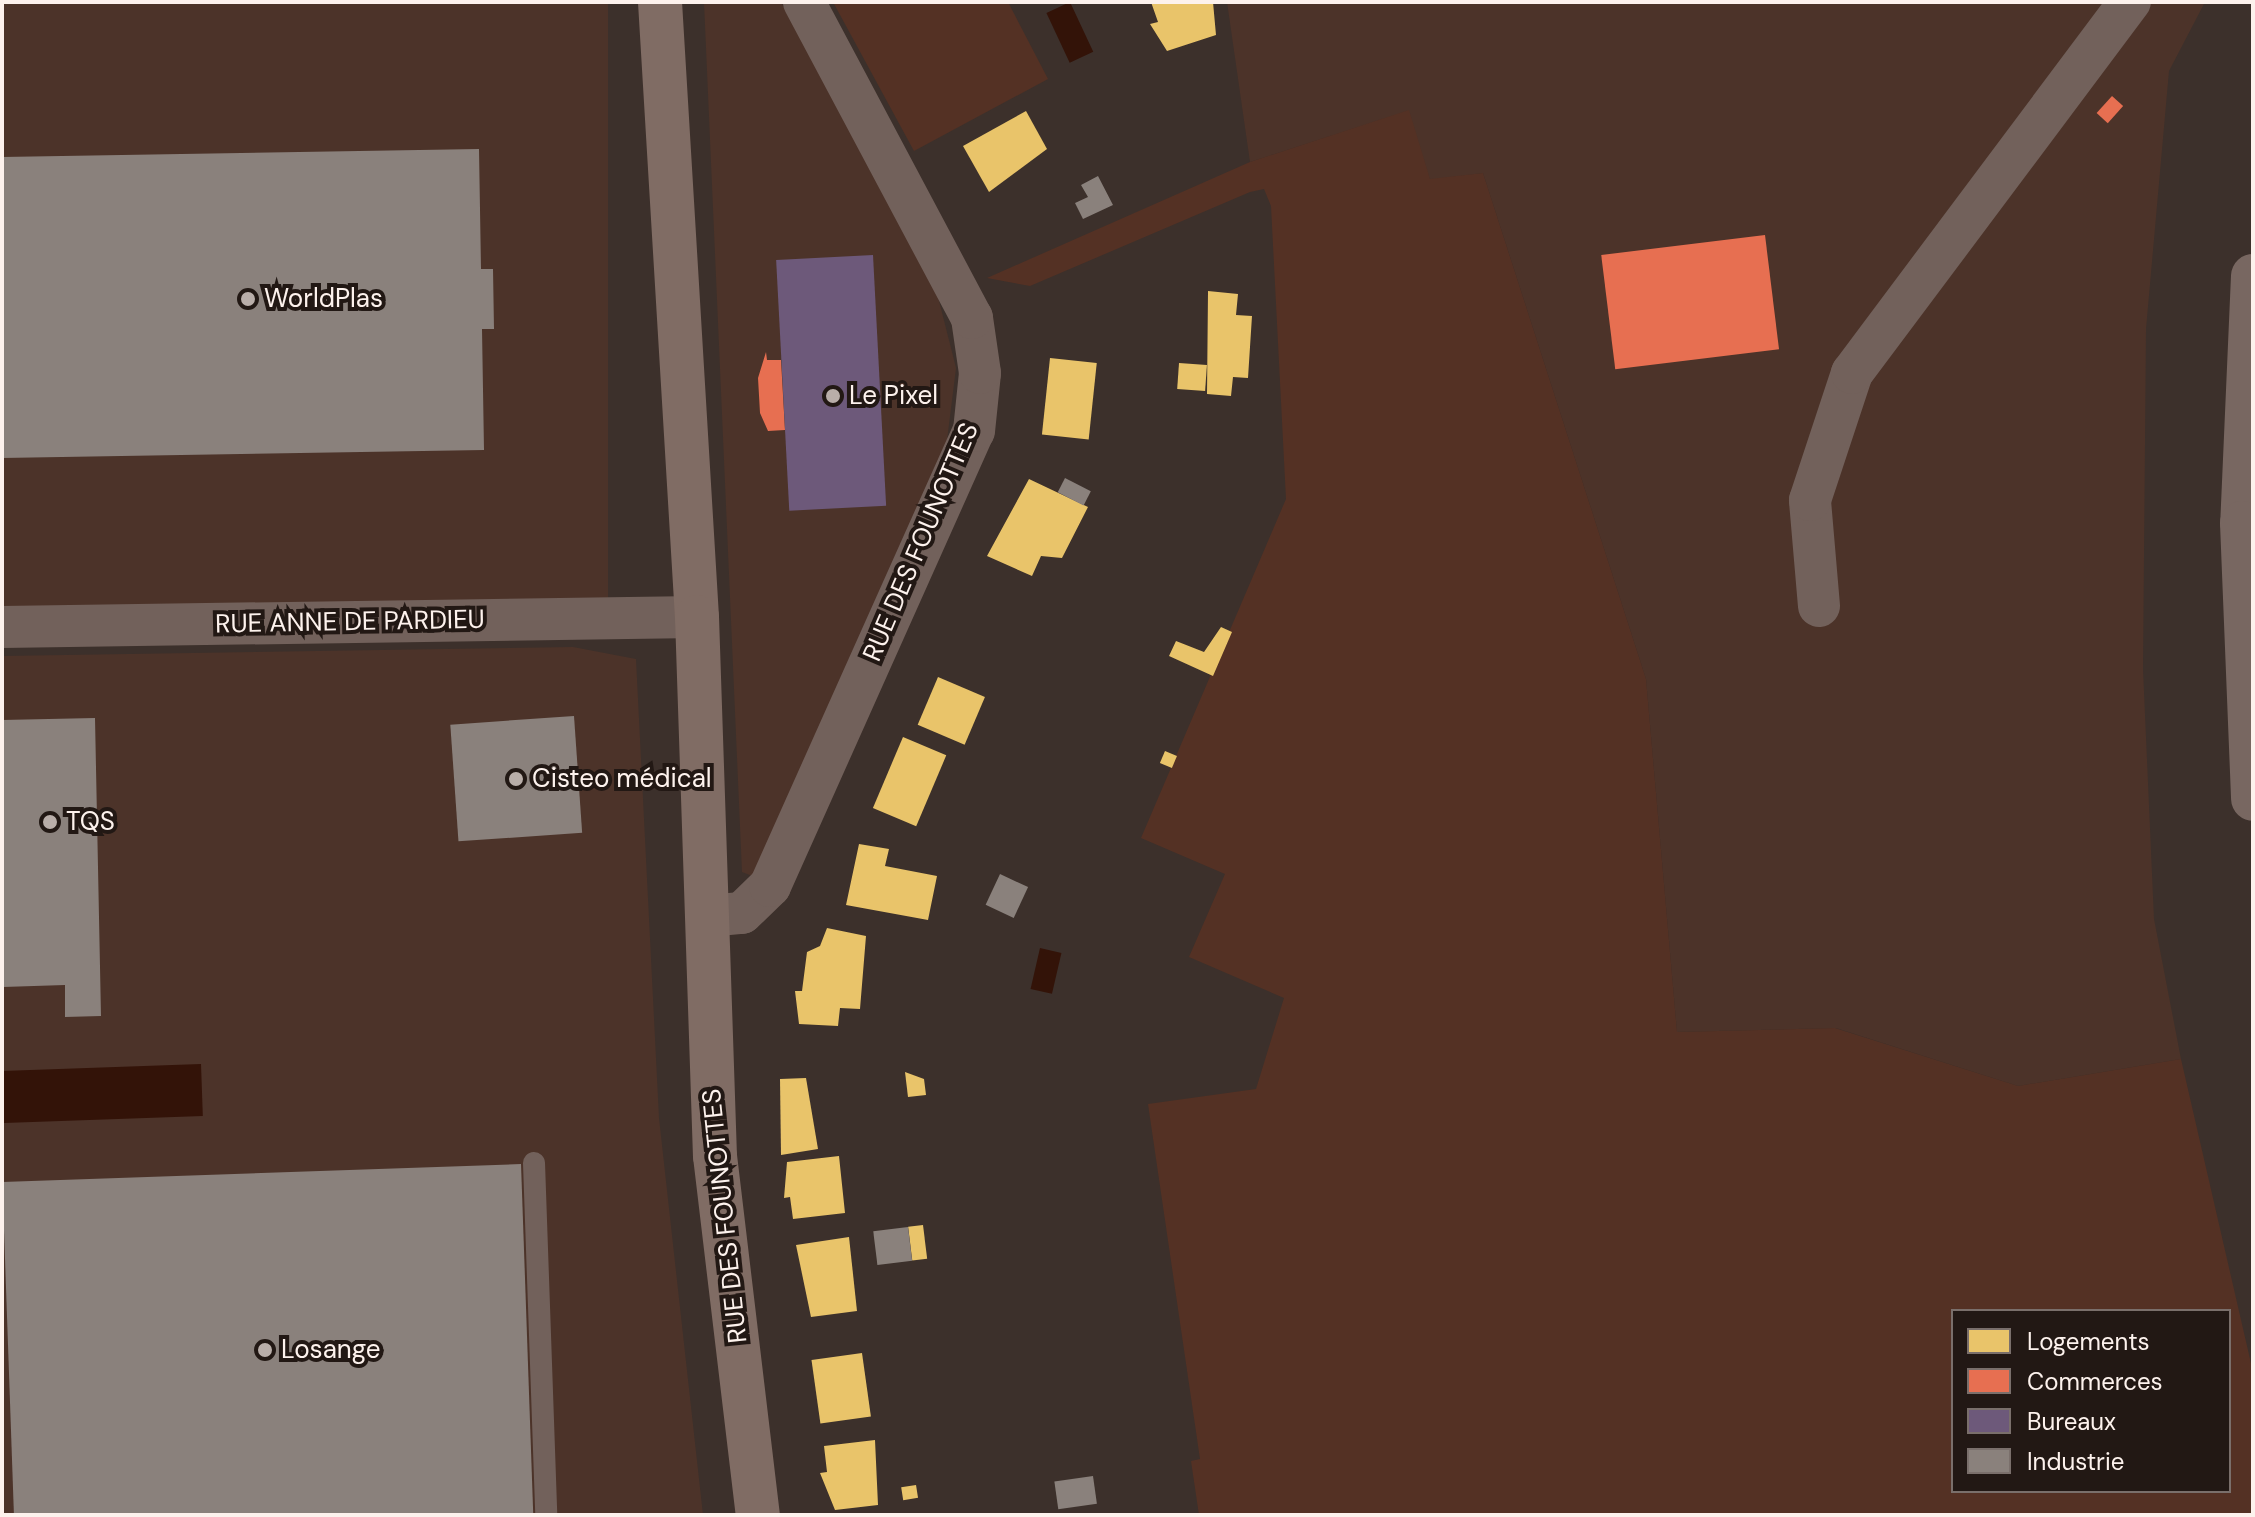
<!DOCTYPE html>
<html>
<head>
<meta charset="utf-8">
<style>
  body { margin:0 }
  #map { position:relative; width:2255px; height:1517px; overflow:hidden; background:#3c302b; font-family:"DM Sans",sans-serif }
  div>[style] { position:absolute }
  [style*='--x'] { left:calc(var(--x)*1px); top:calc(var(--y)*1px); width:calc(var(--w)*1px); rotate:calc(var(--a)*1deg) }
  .built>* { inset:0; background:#4c3329; transform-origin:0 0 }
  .green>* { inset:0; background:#543124 }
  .water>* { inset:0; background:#331308; transform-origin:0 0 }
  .homes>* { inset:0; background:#e9c46a; transform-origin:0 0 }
  .shops>* { inset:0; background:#e76f51; transform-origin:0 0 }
  .offices>* { inset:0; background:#6d597a; transform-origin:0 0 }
  .industry>* { inset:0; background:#8a817c; transform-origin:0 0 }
  .lane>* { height:22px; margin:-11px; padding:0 11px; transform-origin:11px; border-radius:11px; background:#72615b }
  .street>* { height:42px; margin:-21px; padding:0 21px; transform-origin:21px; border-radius:21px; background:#72615b }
  .secondary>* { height:44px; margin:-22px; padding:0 22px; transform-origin:22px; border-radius:22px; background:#806c64 }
  .highway>* { height:44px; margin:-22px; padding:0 22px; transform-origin:22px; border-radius:22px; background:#786761 }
  .dots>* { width:22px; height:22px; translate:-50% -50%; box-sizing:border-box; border:4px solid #221814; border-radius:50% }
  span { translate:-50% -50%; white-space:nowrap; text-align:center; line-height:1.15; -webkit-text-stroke:8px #221814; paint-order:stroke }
  .poi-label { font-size:26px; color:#fdf2ed }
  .left { translate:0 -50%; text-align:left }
  .street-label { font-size:26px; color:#fdf2ed }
  .frame { position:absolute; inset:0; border:4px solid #fdf2ed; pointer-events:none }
  .legend { position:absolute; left:1951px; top:1309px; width:280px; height:184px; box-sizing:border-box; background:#221814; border:2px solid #7a6f6b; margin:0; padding:10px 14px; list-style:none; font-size:24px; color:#fdf2ed }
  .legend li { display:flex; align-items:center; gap:16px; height:40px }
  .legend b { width:40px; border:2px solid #7a6f6b }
</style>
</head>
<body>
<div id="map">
  <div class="built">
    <div style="left:2px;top:2px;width:606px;height:613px"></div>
    <div style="clip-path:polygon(704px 2px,781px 2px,936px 289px,956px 368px,946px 448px,755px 877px,742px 872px)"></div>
    <div style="clip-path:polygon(1227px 2px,2205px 2px,2169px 71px,2146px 329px,2143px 669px,2154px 919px,2181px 1059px,2018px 1086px,1836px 1028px,1677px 1032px,1646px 679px,1483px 173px,1430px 180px,1408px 111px,1250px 162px)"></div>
    <div style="clip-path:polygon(573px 647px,636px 659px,659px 1118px,703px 1515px,2px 1515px,2px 656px)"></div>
  </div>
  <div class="green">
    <div style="clip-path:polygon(833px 2px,1008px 2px,1048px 79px,914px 151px)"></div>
    <div style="clip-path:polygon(evenodd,1409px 110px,1430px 179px,1483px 173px,1646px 679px,1677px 1032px,1835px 1028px,2018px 1086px,2181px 1059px,2253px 1372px,2253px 1515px,1199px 1515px,1191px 1461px,1200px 1459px,1148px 1104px,1256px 1089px,1284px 998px,1189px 957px,1225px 874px,1141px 838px,1286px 499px,1271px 206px,1264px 189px,1250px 192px,1030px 286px,987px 278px,1250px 162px,1409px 110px,1953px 1311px,2229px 1311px,2229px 1491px,1953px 1491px,1953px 1311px)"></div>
  </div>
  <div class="water">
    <div style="left:1070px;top:2px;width:55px;height:26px;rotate:65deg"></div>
    <div style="left:1040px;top:948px;width:22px;height:42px;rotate:13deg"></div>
    <div style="left:201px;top:1064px;width:52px;height:199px;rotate:88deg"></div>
  </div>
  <div class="homes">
    <div style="clip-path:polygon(1151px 2px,1213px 2px,1216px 35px,1167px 51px,1150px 24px,1158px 22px)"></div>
    <div style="clip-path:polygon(1026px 111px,1047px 149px,989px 192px,963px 146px)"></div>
    <div style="clip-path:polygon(1208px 291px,1238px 294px,1236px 315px,1252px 316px,1248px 378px,1233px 377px,1231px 396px,1207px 394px)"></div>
    <div style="left:1050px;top:358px;width:47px;height:77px;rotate:6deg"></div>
    <div style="left:1179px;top:363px;width:28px;height:26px;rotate:4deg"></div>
    <div style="clip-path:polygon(1029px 479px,1088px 507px,1062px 558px,1041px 556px,1032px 576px,987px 556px)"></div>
    <div style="clip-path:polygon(1221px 627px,1232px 632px,1213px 676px,1169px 656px,1176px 641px,1204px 652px)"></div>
    <div style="left:938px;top:677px;width:51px;height:52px;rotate:23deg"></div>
    <div style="left:903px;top:737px;width:47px;height:77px;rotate:23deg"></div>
    <div style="left:1165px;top:751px;width:13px;height:13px;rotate:23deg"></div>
    <div style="clip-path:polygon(859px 844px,889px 849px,885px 866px,937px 876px,928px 920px,846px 905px)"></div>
    <div style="clip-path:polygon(827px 928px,866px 936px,860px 1009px,840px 1008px,838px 1026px,799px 1024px,795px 991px,802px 991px,807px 952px,820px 946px)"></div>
    <div style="clip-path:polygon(905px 1072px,924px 1079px,926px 1095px,908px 1097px)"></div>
    <div style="clip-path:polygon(806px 1078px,818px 1149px,781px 1155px,780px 1079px)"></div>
    <div style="clip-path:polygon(839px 1156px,845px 1213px,793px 1219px,790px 1197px,784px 1198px,787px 1162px)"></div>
    <div style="left:923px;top:1225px;width:34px;height:15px;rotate:83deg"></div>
    <div style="clip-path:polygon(849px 1237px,857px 1311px,811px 1317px,796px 1245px)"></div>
    <div style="left:862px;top:1353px;width:64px;height:51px;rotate:82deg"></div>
    <div style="clip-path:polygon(875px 1440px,878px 1505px,835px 1510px,820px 1473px,827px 1472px,824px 1446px)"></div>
    <div style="left:916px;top:1485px;width:13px;height:15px;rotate:81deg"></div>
  </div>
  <div class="shops">
    <div style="left:2112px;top:96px;width:15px;height:23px;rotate:42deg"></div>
    <div style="left:1765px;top:235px;width:115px;height:165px;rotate:83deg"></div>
    <div style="clip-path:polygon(766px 352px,767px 360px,781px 360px,785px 430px,768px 431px,760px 413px,758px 378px)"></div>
  </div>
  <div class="offices">
    <div style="left:873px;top:255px;width:251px;height:97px;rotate:87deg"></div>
  </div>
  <div class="industry">
    <div style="clip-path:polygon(479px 149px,481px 269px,493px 269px,494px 329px,482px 329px,484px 450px,2px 458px,2px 157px)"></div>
    <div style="clip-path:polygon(1098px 176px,1113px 205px,1083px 219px,1075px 203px,1088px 197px,1081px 185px)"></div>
    <div style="left:1065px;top:478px;width:29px;height:16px;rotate:27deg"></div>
    <div style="left:574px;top:716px;width:117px;height:124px;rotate:86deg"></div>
    <div style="clip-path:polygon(95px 718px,101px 1016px,65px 1017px,65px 985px,3px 987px,2px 720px)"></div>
    <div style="left:1000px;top:874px;width:31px;height:34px;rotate:25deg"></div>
    <div style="left:521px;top:1164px;width:351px;height:519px;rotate:88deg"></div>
    <div style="left:908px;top:1227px;width:34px;height:35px;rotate:83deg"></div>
    <div style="left:1093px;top:1476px;width:28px;height:39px;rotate:82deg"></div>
  </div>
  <div class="lane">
    <div style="--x:534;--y:1163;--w:352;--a:88"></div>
  </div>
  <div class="street">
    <div style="--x:1819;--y:606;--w:106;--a:-94.9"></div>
    <div style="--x:1810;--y:500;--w:134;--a:-71.7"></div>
    <div style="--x:1852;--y:373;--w:464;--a:-53.2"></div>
    <div style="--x:2;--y:627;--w:695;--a:-0.82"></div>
    <div style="--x:707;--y:916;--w:35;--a:-5"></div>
    <div style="--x:742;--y:913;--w:39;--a:-44"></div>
    <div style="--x:770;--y:886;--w:499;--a:-65.9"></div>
    <div style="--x:974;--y:431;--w:58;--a:-84.1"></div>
    <div style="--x:980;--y:373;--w:56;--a:-98.3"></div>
    <div style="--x:972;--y:318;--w:358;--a:-118"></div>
  </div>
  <div class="secondary">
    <div style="--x:660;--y:2;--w:616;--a:86.56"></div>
    <div style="--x:697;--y:617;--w:539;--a:88.09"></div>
    <div style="--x:715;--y:1156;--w:362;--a:83.2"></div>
  </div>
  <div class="highway">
    <div style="--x:2253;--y:276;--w:247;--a:92.5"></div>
    <div style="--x:2242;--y:523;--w:276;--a:87.7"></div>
  </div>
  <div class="dots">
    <div style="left:248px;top:299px;background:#b9aea9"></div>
    <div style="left:833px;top:396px;background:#b9aea9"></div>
    <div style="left:516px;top:779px;background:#b9aea9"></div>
    <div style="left:50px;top:822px;background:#b9aea9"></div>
    <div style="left:265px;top:1350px;background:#b9aea9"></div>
  </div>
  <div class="poi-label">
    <span class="left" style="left:264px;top:299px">WorldPlas</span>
    <span class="left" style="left:849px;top:396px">Le Pixel</span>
    <span class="left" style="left:532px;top:779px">Cisteo médical</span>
    <span class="left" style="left:66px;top:822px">TQS</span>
    <span class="left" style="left:281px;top:1350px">Losange</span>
  </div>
  <div class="street-label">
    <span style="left:921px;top:542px;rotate:-67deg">RUE DES FOUNOTTES</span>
    <span style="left:350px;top:622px;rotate:-1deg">RUE ANNE DE PARDIEU</span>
    <span style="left:725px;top:1216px;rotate:-96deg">RUE DES FOUNOTTES</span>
  </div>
  <div class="frame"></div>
  <ul class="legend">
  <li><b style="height:22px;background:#e9c46a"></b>Logements</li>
  <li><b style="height:22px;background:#e76f51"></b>Commerces</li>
  <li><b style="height:22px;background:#6d597a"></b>Bureaux</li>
  <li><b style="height:22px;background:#8a817c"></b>Industrie</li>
  </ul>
</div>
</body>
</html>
